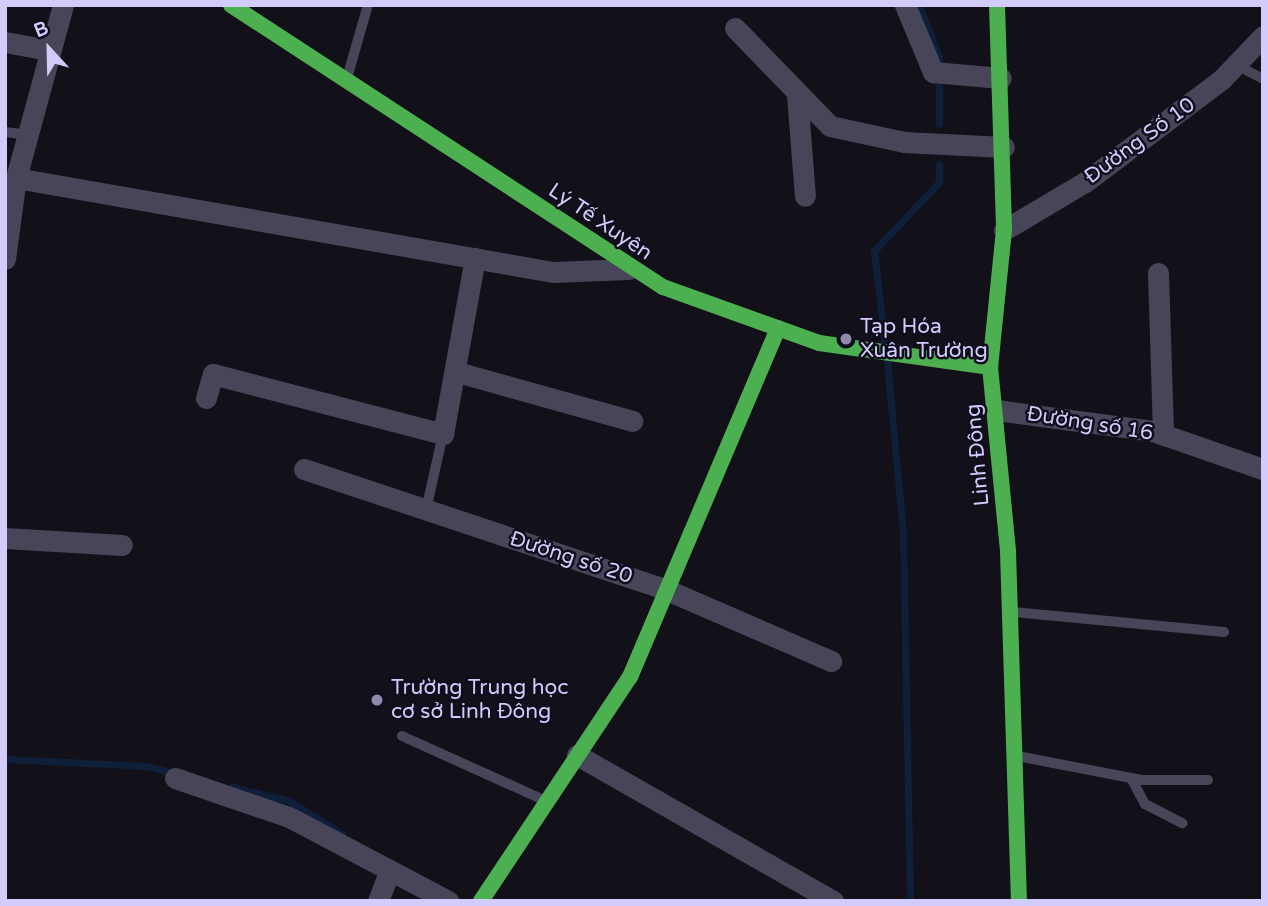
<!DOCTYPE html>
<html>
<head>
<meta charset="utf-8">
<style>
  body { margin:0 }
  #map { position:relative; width:1268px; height:906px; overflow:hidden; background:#121018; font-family:"Varela Round",sans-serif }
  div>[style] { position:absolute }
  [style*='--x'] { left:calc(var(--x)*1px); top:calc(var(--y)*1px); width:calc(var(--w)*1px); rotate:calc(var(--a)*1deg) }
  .stream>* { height:7px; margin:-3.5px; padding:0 3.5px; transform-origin:3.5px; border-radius:3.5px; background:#0f1f3a }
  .lane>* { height:10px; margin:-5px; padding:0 5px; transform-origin:5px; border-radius:5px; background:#474659 }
  .street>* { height:21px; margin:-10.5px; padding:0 10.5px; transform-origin:10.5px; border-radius:10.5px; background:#474659 }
  .fast>* { height:16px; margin:-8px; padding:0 8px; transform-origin:8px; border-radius:8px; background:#4caf50 }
  .dots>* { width:19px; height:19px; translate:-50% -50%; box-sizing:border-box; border:4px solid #100d1c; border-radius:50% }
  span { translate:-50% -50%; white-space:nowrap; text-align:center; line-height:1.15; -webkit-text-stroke:5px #100d1c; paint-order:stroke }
  .street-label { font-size:21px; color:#d2ccfb }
  .poi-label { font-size:21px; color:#d2ccfb }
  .left { translate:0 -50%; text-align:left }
  .frame { position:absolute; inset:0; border:7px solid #d2ccfb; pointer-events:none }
  .north { position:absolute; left:14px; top:14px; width:70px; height:70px; -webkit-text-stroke:5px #100d1c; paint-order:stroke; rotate:338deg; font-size:19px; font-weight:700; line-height:28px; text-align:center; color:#d2ccfb }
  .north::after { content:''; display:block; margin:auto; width:24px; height:32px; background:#d2ccfb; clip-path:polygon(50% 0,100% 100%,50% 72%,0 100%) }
</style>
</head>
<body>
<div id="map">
  <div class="stream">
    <div style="--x:919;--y:5;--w:56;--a:69"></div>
    <div style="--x:939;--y:57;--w:67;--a:90"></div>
    <div style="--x:885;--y:346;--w:96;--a:-96.6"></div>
    <div style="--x:874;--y:251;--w:95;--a:-46.7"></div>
    <div style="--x:939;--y:182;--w:18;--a:-90"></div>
    <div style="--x:887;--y:361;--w:174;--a:84.7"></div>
    <div style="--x:903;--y:534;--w:367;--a:88.9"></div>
    <div style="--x:5;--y:759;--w:141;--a:2.8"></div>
    <div style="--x:146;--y:766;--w:32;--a:14"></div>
    <div style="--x:232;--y:787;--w:60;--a:13.6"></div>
    <div style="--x:290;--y:801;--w:62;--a:32.4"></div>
  </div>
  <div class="lane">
    <div style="--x:1236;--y:65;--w:30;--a:27"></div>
    <div style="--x:347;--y:78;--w:76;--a:-74"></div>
    <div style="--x:5;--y:132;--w:25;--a:7"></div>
    <div style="--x:426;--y:510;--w:78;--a:-77.4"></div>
    <div style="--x:1013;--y:612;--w:212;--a:5.4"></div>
    <div style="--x:402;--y:736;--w:156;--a:24.3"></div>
    <div style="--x:1017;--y:756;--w:127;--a:10.9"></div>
    <div style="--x:1142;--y:780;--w:66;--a:0"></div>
    <div style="--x:1131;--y:778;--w:30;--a:62"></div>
    <div style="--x:1145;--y:804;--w:42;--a:27.2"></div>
  </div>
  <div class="street">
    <div style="--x:905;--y:5;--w:73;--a:67.3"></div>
    <div style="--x:933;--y:72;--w:68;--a:5"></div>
    <div style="--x:735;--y:28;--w:136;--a:45.9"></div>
    <div style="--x:830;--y:126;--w:76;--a:12.2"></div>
    <div style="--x:904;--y:142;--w:100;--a:2.9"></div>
    <div style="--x:5;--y:42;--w:45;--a:10.3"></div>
    <div style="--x:797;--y:95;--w:101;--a:85.5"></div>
    <div style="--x:16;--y:178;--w:545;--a:9.93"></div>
    <div style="--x:553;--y:272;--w:76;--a:-2.3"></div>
    <div style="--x:1004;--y:230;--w:94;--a:-30.7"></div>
    <div style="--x:1085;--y:182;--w:170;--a:-36.9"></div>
    <div style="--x:1221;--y:80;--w:61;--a:-46.3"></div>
    <div style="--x:5;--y:259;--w:82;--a:-82.3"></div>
    <div style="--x:16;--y:178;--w:179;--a:-74.8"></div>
    <div style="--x:1158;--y:273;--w:162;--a:88.2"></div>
    <div style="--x:457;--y:372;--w:182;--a:15.6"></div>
    <div style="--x:206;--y:398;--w:25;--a:-74"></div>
    <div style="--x:213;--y:374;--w:238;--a:14.6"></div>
    <div style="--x:443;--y:434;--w:179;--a:-79.7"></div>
    <div style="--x:996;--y:410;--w:158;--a:7.6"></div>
    <div style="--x:1153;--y:431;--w:116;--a:19.1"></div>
    <div style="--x:304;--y:469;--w:383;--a:18.4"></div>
    <div style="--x:667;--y:590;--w:179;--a:23.4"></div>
    <div style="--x:5;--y:538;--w:117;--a:3.4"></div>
    <div style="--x:577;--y:755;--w:295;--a:29.7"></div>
    <div style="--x:175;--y:778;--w:120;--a:18.9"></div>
    <div style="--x:289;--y:817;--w:180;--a:27.8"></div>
    <div style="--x:378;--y:901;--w:33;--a:-69"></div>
  </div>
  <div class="fast">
    <div style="--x:231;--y:5;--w:516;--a:33.14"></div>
    <div style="--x:663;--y:287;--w:166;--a:19.7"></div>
    <div style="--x:819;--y:343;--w:173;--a:8"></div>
    <div style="--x:997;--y:5;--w:225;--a:88.2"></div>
    <div style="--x:1004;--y:230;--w:138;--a:95.8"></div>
    <div style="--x:990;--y:367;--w:186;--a:84.4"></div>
    <div style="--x:1008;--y:552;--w:349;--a:88.2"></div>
    <div style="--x:481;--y:901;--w:269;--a:-56.4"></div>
    <div style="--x:630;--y:677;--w:379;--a:-67"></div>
  </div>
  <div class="dots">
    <div style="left:846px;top:339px;background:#8f8aac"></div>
    <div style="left:377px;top:700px;background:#8f8aac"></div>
  </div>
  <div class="street-label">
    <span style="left:1140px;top:141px;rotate:-36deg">Đường Số 10</span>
    <span style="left:600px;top:222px;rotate:34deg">Lý Tế Xuyên</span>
    <span style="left:1090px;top:424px;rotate:9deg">Đường số 16</span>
    <span style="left:978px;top:455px;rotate:-95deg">Linh Đông</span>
    <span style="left:571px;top:558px;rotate:18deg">Đường số 20</span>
  </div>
  <div class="poi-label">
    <span class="left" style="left:860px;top:339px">Tạp Hóa<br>Xuân Trường</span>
    <span class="left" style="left:391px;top:700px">Trường Trung học<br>cơ sở Linh Đông</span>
  </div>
  <div class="frame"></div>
  <div class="north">B</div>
</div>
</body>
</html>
